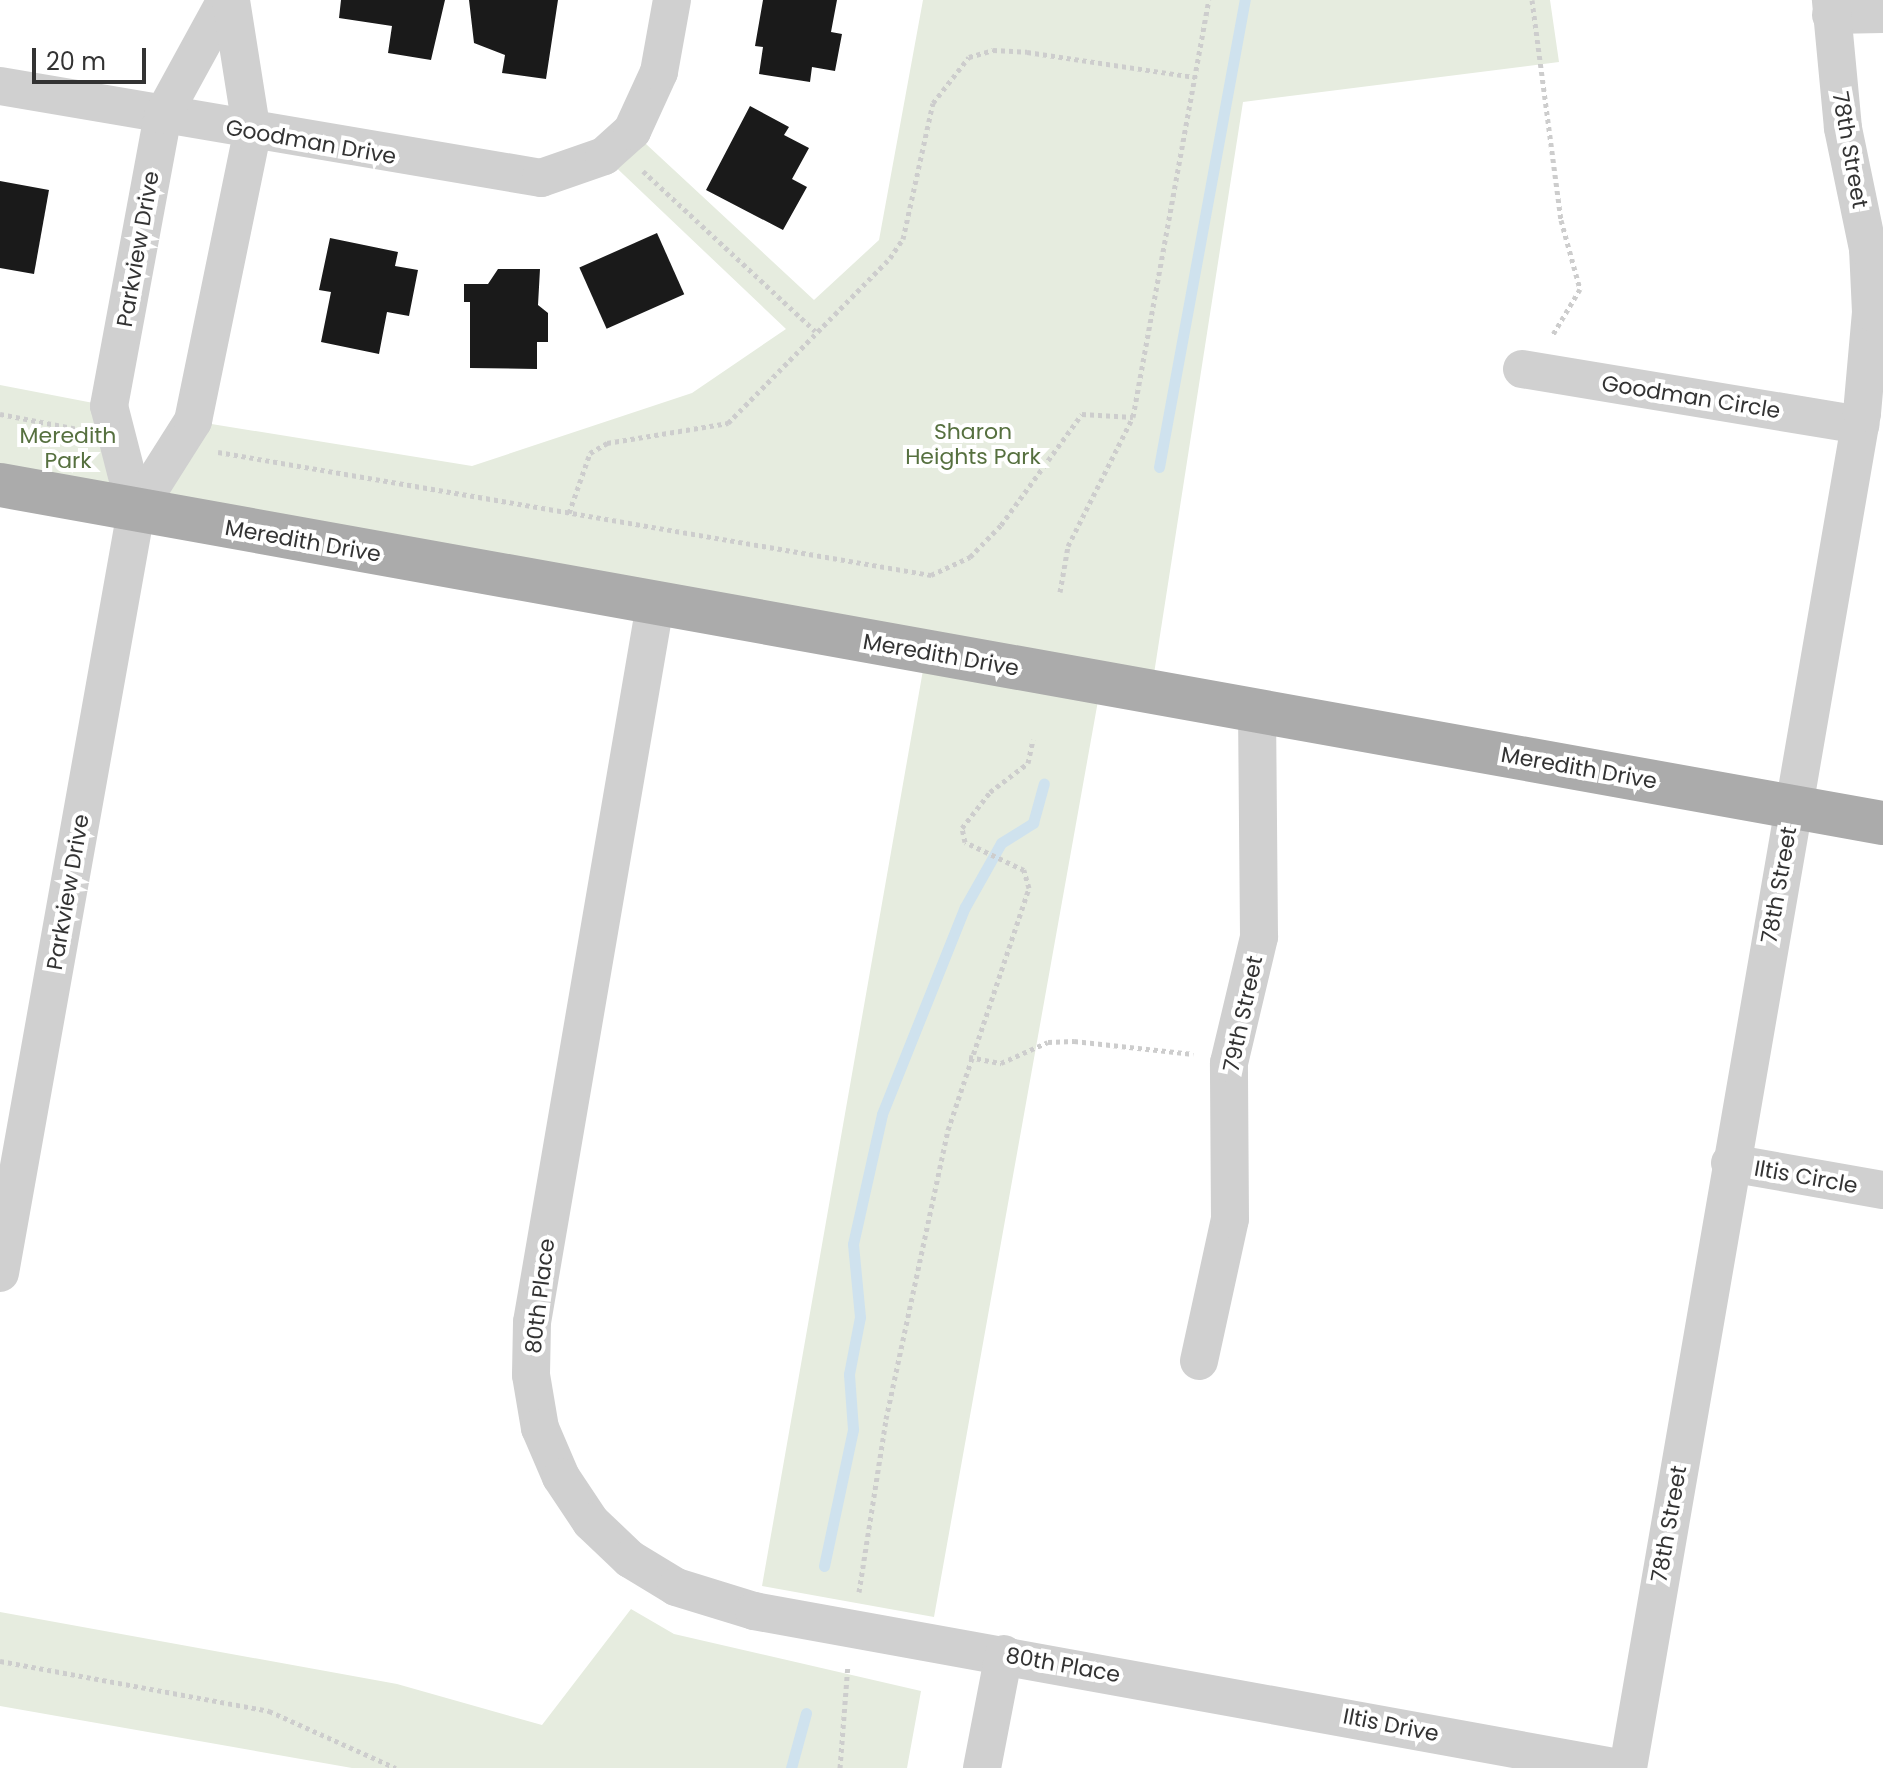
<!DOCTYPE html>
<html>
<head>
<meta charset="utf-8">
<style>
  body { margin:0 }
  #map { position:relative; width:1883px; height:1768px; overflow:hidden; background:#fff; font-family:Poppins,sans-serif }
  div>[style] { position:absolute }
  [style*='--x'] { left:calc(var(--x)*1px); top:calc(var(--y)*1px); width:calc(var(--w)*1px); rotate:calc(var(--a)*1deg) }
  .green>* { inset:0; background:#e6ecdf }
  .stream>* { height:11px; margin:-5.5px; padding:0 5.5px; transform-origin:5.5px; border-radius:5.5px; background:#cfe2ee }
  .building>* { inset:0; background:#1a1a1a; transform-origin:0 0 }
  .path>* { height:5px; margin-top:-2.5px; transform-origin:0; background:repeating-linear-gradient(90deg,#cdcdcd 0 4px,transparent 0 8px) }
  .minor>* { height:38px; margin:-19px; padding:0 19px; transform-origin:19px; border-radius:19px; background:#d0d0d0 }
  .major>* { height:44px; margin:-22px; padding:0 22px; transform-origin:22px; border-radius:22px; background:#ababab }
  span { translate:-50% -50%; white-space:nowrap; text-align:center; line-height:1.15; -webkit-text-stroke:8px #fff; paint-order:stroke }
  .street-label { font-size:22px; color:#333 }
  .park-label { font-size:22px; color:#56703f }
  .scale { position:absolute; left:32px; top:48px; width:114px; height:36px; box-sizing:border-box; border:4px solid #333; border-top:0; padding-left:10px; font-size:24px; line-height:28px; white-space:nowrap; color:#333; -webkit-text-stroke:6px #fff; paint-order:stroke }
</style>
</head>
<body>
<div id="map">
  <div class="green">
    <div style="clip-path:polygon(923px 0,1550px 0,1559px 62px,1243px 102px,1151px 693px,1101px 684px,934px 1617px,762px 1586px,926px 653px,136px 511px,0 485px,0 385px,109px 406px,136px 510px,193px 421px,472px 466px,692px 393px,786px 329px,604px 156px,632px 131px,814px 300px,879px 240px)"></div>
    <div style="clip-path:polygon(631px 1609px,674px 1634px,921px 1691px,907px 1768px,352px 1768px,0 1706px,0 1612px,397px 1684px,542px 1725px)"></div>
  </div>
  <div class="stream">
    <div style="--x:1159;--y:467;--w:475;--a:-79.6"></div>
    <div style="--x:824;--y:1566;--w:140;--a:-78"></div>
    <div style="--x:853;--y:1429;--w:55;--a:-94.2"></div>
    <div style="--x:849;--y:1374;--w:58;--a:-79.1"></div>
    <div style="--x:860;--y:1317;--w:73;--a:-95.5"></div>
    <div style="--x:853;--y:1244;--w:133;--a:-77.4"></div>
    <div style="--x:882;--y:1114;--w:223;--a:-68.2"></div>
    <div style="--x:965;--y:907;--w:73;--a:-60.6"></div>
    <div style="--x:1001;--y:843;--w:38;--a:-32"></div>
    <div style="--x:1033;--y:823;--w:41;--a:-74.6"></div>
    <div style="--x:791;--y:1768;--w:57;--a:-74.7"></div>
  </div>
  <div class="building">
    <div style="clip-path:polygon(341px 0,445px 0,431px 60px,388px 53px,392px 26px,339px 18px)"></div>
    <div style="clip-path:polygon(469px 0,558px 0,546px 79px,502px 73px,505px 55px,474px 43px)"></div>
    <div style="clip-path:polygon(763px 0,837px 0,831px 32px,842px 34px,835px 71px,812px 67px,810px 82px,759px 74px,763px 47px,755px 46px)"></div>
    <div style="clip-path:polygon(750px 106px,789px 127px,784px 135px,809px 148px,792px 179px,807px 187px,783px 230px,706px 190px)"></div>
    <div style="clip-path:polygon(0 181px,49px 190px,34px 274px,0 268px)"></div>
    <div style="left:657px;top:233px;width:67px;height:85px;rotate:66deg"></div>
    <div style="clip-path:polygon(330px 238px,398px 252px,395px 266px,418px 270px,409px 316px,387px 312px,379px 354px,321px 342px,331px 292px,319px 290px)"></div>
    <div style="clip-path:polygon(498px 269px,540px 269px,538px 305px,548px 313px,548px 342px,537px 342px,537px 369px,470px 368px,470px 302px,464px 302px,464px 284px,488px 284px)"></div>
  </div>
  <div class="path">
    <div style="--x:1532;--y:0;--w:222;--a:82.5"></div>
    <div style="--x:1561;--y:220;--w:72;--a:74.6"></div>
    <div style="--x:1580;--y:289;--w:55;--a:120.8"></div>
    <div style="--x:643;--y:171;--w:235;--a:42.9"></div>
    <div style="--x:0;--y:414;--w:79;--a:10.9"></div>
    <div style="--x:218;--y:452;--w:724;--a:9.79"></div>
    <div style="--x:931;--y:575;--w:43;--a:-24.8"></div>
    <div style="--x:970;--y:557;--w:45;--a:-45.9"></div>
    <div style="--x:1001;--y:525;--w:137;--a:-53.9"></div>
    <div style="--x:1082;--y:414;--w:51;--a:3.4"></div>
    <div style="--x:569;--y:513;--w:64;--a:-70.7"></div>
    <div style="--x:590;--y:453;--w:20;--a:-30"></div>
    <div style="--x:607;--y:443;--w:123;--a:-9.4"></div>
    <div style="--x:728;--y:423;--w:231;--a:-45.5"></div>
    <div style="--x:890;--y:258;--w:23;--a:-56"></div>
    <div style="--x:903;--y:239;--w:139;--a:-77.6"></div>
    <div style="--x:933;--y:103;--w:58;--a:-52"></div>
    <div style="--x:969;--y:57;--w:25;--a:-16"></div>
    <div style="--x:993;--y:50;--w:34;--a:3"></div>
    <div style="--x:1027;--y:52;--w:170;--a:8.5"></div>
    <div style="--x:1060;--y:592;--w:47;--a:-80.1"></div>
    <div style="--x:1068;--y:546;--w:144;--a:-63.3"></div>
    <div style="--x:1133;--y:417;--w:424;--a:-79.7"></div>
    <div style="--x:969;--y:1057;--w:33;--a:11"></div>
    <div style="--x:1001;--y:1063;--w:51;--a:-24.1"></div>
    <div style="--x:1048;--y:1042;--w:26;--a:-2"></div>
    <div style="--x:1074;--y:1041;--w:120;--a:6.2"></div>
    <div style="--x:859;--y:1592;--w:175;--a:-81.1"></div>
    <div style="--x:886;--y:1419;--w:296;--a:-77.9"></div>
    <div style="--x:948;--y:1130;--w:255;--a:-71.5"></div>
    <div style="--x:1029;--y:888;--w:19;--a:-106"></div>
    <div style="--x:1024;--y:870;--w:65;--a:-154.6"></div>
    <div style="--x:965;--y:842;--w:14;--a:-102"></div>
    <div style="--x:962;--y:828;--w:46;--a:-52.1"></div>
    <div style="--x:990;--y:792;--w:48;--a:-37.3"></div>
    <div style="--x:1028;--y:763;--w:24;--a:-78"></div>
    <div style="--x:0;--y:1661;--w:274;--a:10.5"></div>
    <div style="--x:269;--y:1711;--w:139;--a:24.2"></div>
    <div style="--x:840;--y:1768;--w:103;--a:-85.6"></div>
  </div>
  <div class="minor">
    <div style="--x:1831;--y:15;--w:52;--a:-1.1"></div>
    <div style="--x:0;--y:86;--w:549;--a:9.65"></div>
    <div style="--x:541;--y:178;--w:67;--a:-19.2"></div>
    <div style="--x:604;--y:156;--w:38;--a:-42"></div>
    <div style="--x:632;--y:131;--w:65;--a:-65.4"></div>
    <div style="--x:659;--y:72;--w:73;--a:-79.8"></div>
    <div style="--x:1522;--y:369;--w:343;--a:9.4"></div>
    <div style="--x:136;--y:511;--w:108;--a:-104.4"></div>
    <div style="--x:109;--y:406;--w:296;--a:-79.5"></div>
    <div style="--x:163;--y:115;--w:131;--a:-61.3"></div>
    <div style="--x:655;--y:605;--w:727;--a:99.73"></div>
    <div style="--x:532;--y:1322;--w:53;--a:91.1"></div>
    <div style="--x:531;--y:1375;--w:54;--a:80.4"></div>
    <div style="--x:540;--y:1428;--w:53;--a:66.8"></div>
    <div style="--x:561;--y:1477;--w:54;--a:56.3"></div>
    <div style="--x:591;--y:1522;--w:54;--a:43.5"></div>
    <div style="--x:630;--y:1559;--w:54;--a:31.3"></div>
    <div style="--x:676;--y:1587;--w:82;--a:17.1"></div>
    <div style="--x:754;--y:1611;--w:879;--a:10.29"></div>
    <div style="--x:1730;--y:1163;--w:155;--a:10"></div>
    <div style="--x:0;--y:1273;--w:774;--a:-79.88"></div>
    <div style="--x:136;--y:511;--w:107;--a:-57.7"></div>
    <div style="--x:193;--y:421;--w:294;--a:-78.4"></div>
    <div style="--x:252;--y:133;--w:135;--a:-99"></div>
    <div style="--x:1199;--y:1361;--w:145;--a:-77.7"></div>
    <div style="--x:1230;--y:1219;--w:156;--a:-90.4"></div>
    <div style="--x:1229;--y:1063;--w:130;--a:-76.6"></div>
    <div style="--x:1259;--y:937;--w:226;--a:-90.5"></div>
    <div style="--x:982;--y:1768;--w:116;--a:-79.1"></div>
    <div style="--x:1628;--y:1768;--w:1375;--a:-80.2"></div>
    <div style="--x:1862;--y:413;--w:101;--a:-84.9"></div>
    <div style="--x:1871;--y:312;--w:63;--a:-92.7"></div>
    <div style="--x:1868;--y:249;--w:124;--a:-101.7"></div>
    <div style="--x:1843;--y:128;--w:129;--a:-95.4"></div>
  </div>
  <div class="major">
    <div style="--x:0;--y:485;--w:1913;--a:10.18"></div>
  </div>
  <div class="street-label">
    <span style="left:311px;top:142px;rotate:10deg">Goodman Drive</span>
    <span style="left:1850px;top:150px;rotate:80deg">78th Street</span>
    <span style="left:138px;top:249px;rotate:-80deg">Parkview Drive</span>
    <span style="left:1691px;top:397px;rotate:9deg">Goodman Circle</span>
    <span style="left:303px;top:541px;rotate:10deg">Meredith Drive</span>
    <span style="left:941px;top:655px;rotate:10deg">Meredith Drive</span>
    <span style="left:1579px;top:768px;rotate:10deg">Meredith Drive</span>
    <span style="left:1779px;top:885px;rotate:-80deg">78th Street</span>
    <span style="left:68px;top:892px;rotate:-80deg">Parkview Drive</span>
    <span style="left:1243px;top:1014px;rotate:-78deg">79th Street</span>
    <span style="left:1806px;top:1177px;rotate:10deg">Iltis Circle</span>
    <span style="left:540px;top:1296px;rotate:-83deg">80th Place</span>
    <span style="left:1669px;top:1524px;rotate:-80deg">78th Street</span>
    <span style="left:1063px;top:1665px;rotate:10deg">80th Place</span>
    <span style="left:1391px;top:1725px;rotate:11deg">Iltis Drive</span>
  </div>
  <div class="park-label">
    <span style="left:973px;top:444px">Sharon<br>Heights Park</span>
    <span style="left:68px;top:448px">Meredith<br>Park</span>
  </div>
  <div class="scale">20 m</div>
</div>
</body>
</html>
